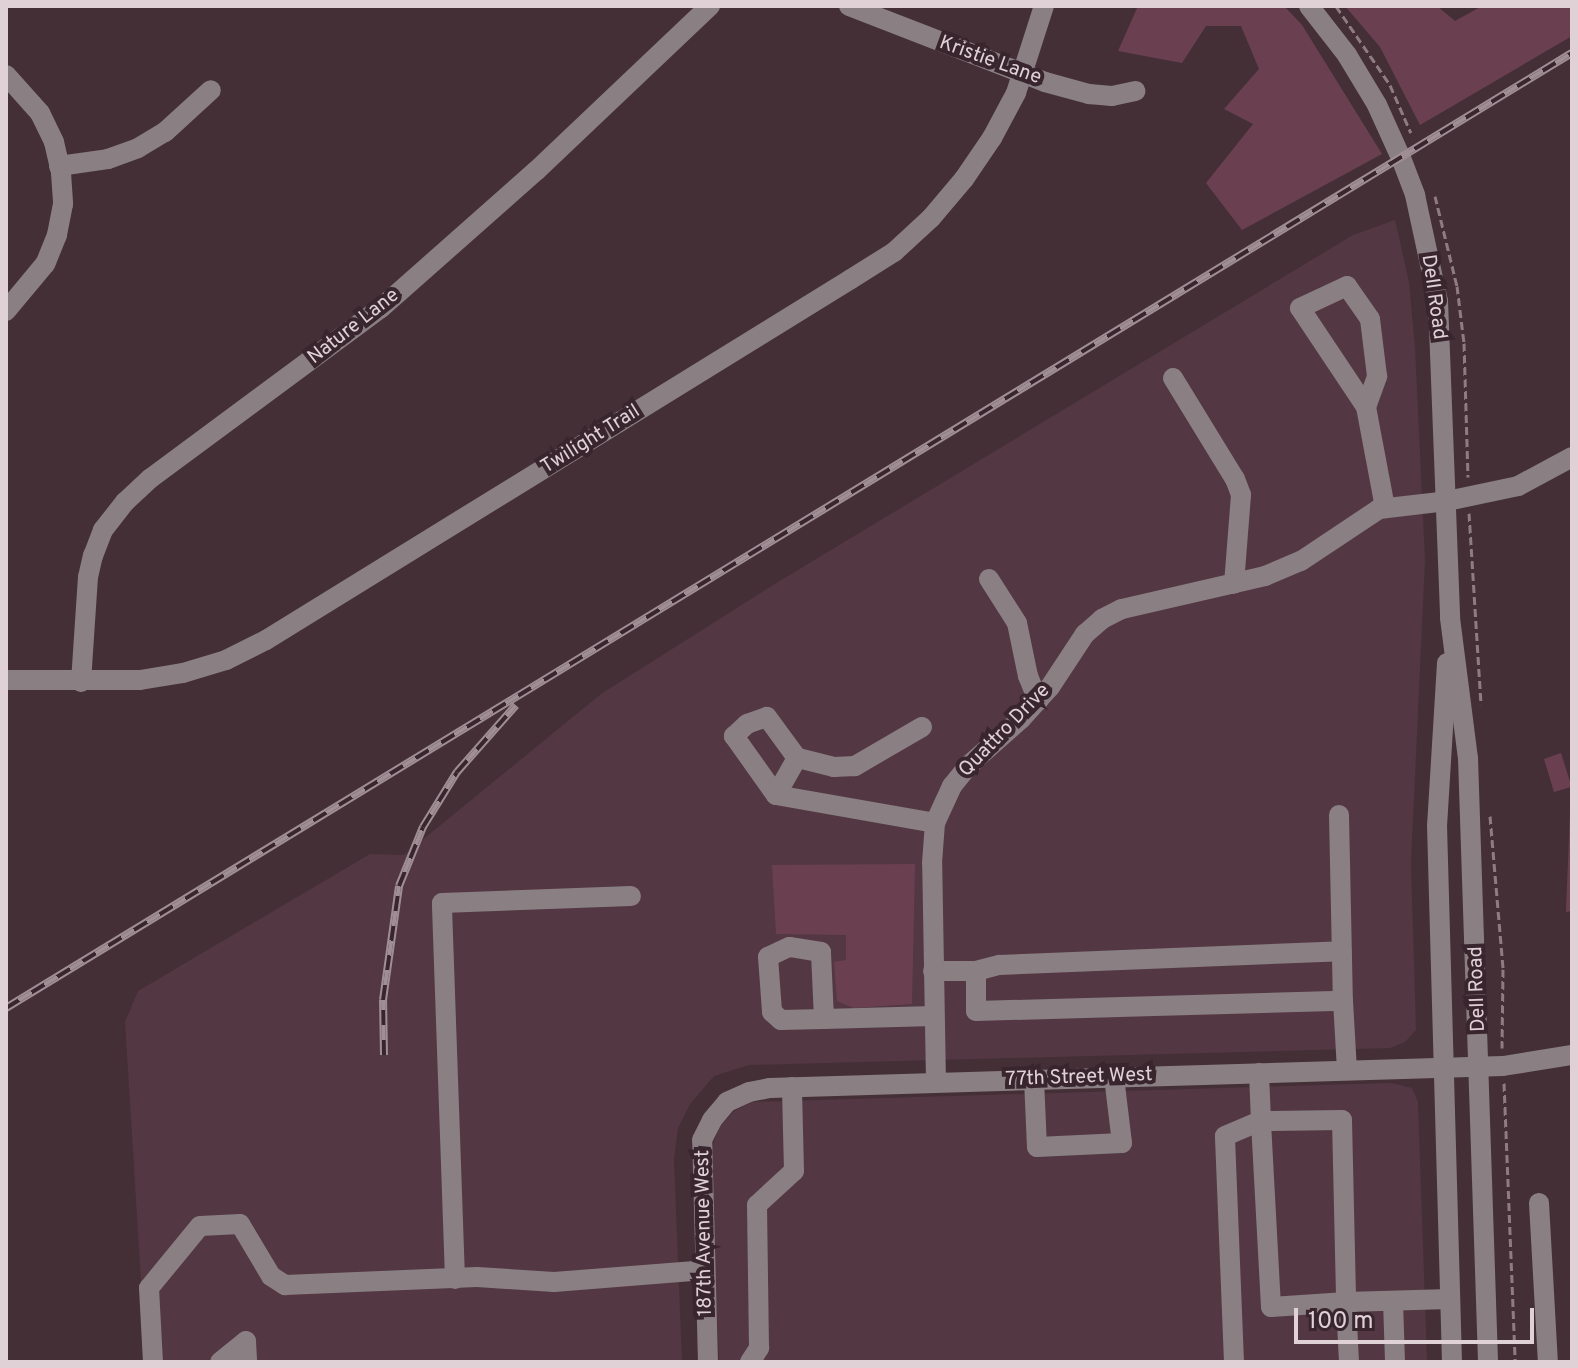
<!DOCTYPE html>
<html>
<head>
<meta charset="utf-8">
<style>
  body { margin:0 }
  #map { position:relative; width:1578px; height:1368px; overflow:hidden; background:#442f37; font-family:Overpass,sans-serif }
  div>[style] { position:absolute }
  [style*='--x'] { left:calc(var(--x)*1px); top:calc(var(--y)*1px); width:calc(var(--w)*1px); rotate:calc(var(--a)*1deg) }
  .built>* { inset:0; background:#533742 }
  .green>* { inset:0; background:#6a4051 }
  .path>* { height:3px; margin-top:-1.5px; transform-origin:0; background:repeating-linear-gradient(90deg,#8e7c82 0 8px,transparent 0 12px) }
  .minor>* { height:20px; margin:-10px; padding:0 10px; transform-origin:10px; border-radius:10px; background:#8a7f83 }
  .rail>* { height:8px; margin-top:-4px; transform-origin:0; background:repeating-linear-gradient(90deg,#39252d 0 15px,#a08e95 0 30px); box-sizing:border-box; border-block:2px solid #a08e95 }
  span { translate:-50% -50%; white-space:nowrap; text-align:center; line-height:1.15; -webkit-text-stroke:8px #39252d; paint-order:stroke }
  .street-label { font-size:20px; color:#e0d1d6 }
  .frame { position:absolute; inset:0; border:8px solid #e0d1d6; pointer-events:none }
  .scale { position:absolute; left:1294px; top:1308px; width:240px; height:36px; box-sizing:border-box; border:4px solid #e0d1d6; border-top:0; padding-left:10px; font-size:24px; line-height:28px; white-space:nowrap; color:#e0d1d6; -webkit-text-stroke:6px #39252d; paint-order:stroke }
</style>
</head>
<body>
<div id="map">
  <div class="built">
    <div style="clip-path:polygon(1395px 220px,1409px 282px,1415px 348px,1425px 560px,1411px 863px,1416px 1030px,1405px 1042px,1390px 1048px,749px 1065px,714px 1076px,690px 1104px,678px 1128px,674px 1159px,682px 1362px,146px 1362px,125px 1022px,138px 991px,370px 854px,404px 855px,601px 694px,773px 585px,1353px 235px)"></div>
    <div style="clip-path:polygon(1391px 1083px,1412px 1088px,1418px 1102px,1427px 1362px,719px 1362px,710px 1152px,719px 1128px,734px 1111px,752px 1102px)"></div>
  </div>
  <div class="green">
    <div style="clip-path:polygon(1138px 6px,1284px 6px,1302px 25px,1382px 154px,1242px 230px,1206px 183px,1253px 124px,1224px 109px,1259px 69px,1241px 26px,1206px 26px,1182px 63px,1118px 51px)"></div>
    <div style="clip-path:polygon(1345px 6px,1437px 6px,1455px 21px,1482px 6px,1572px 6px,1572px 36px,1420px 125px,1380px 47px)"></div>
    <div style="clip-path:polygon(1561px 753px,1570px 782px,1572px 758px,1572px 911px,1566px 912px,1571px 787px,1554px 792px,1544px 759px)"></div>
    <div style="clip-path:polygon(915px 864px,912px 1004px,854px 1008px,837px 1001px,834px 962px,846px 960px,846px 935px,776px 934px,772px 865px)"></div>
  </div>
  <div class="path">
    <div style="--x:1336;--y:6;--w:96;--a:55.6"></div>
    <div style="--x:1390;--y:85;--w:52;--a:66.4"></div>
    <div style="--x:1435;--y:196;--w:93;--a:76.3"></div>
    <div style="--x:1457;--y:286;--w:57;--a:83"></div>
    <div style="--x:1464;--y:343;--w:134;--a:88.3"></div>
    <div style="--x:1469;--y:513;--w:192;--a:86.4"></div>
    <div style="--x:1490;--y:816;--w:154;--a:85.1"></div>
    <div style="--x:1503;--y:969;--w:79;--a:90.7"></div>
    <div style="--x:1504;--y:1083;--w:279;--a:87.7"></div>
  </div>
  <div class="minor">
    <div style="--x:849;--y:6;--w:210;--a:21.2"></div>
    <div style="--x:1045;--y:82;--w:46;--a:15.3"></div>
    <div style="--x:1089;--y:94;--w:23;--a:5"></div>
    <div style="--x:1112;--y:96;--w:24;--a:-12"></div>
    <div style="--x:1309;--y:6;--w:62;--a:52.2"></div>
    <div style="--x:1347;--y:55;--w:58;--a:59"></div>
    <div style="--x:1377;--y:105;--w:58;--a:65.6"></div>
    <div style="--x:1401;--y:158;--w:40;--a:69"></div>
    <div style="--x:1415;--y:195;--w:108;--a:77.8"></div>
    <div style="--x:1438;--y:301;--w:317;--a:87.8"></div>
    <div style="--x:1450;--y:618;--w:141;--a:82.7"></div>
    <div style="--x:1468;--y:758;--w:604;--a:88.1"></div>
    <div style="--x:6;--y:75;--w:51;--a:48.2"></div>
    <div style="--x:40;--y:113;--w:32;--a:64"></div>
    <div style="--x:54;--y:142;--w:32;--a:77"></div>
    <div style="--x:61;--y:173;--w:31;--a:86"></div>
    <div style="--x:63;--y:204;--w:32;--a:101"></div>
    <div style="--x:57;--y:235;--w:31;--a:112"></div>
    <div style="--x:45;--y:264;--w:61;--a:129.7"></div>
    <div style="--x:59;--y:166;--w:49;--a:-8.1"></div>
    <div style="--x:108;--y:159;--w:32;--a:-20"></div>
    <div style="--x:138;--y:148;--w:31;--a:-31"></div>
    <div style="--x:165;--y:132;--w:62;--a:-42.4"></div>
    <div style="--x:1173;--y:378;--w:119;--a:58.5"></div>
    <div style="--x:1235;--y:479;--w:17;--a:69"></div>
    <div style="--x:1241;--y:495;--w:89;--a:94.5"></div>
    <div style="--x:1366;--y:407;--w:33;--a:-70"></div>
    <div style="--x:1377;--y:376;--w:57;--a:-97"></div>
    <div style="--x:1370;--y:319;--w:40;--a:-124.9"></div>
    <div style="--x:1347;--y:286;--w:52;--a:154.9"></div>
    <div style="--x:1300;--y:308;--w:119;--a:56.3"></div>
    <div style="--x:1366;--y:407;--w:103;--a:79.3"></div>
    <div style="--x:989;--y:579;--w:52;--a:57.5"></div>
    <div style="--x:1017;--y:623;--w:54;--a:78.3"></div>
    <div style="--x:1028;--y:676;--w:27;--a:68"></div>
    <div style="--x:1447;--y:663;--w:162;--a:93.5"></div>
    <div style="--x:1437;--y:825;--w:537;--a:88.4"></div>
    <div style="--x:6;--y:680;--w:134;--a:0"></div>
    <div style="--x:140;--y:680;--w:44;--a:-9.2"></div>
    <div style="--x:183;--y:673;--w:45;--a:-16.8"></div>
    <div style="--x:226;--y:660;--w:45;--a:-26.6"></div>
    <div style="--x:266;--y:640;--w:687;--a:-31.68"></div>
    <div style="--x:851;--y:279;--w:51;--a:-32.1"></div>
    <div style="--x:894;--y:252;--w:50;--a:-42.6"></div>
    <div style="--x:931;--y:218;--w:51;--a:-49.8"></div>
    <div style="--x:964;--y:179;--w:50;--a:-55.7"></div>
    <div style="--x:992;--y:138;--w:51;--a:-61.9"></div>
    <div style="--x:1016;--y:93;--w:91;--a:-72.2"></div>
    <div style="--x:81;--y:682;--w:105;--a:-86.2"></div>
    <div style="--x:88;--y:577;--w:22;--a:-77"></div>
    <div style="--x:93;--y:556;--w:28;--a:-69"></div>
    <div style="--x:103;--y:530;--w:36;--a:-52"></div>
    <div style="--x:125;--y:502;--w:35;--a:-43"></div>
    <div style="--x:151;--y:478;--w:286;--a:-36.5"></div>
    <div style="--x:381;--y:308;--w:207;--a:-41.5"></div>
    <div style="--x:536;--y:171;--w:240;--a:-43.5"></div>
    <div style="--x:922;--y:727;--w:78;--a:149.8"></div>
    <div style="--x:855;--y:766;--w:21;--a:177"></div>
    <div style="--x:834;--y:767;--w:38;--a:-166"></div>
    <div style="--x:797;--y:758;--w:51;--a:-126.2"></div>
    <div style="--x:767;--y:717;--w:21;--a:161"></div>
    <div style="--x:747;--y:724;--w:18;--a:137"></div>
    <div style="--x:734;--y:736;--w:72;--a:54.6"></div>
    <div style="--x:776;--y:795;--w:161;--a:10"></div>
    <div style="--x:776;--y:795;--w:43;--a:-60.4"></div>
    <div style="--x:1339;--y:815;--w:186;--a:88.8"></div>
    <div style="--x:933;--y:971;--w:43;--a:0"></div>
    <div style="--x:976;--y:971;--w:40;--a:90"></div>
    <div style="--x:976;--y:1011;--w:367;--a:-1.6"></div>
    <div style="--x:1343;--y:1001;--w:69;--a:86.7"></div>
    <div style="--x:976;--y:971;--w:24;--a:-15"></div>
    <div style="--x:999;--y:965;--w:343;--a:-2.3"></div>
    <div style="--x:824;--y:1019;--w:67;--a:-92.6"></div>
    <div style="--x:821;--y:952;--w:32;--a:-171"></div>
    <div style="--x:789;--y:947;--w:23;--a:155"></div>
    <div style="--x:768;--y:957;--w:55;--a:85.8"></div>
    <div style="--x:772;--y:1012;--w:12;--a:42"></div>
    <div style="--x:781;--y:1020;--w:43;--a:-1.3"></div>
    <div style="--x:824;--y:1019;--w:110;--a:-1.6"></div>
    <div style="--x:1034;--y:1079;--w:68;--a:87.5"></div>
    <div style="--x:1037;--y:1147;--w:85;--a:-2.7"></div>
    <div style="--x:1122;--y:1143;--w:66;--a:-96.9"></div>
    <div style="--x:936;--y:1082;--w:219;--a:-91"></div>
    <div style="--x:932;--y:863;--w:40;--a:-85.7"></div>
    <div style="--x:935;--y:823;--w:41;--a:-65.3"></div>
    <div style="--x:952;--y:786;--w:27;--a:-51"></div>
    <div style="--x:969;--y:765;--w:69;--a:-41.5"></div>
    <div style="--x:1021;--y:719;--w:43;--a:-47.8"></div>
    <div style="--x:1050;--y:687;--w:64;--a:-56.6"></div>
    <div style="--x:1085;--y:634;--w:23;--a:-41"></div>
    <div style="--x:1102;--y:619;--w:22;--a:-27"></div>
    <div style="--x:1122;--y:609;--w:147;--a:-13"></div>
    <div style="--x:1265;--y:576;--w:39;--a:-23"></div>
    <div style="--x:1301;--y:561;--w:94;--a:-33.7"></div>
    <div style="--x:1379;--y:509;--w:68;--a:-6.7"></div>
    <div style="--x:1447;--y:501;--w:73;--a:-11.9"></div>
    <div style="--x:1518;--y:486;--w:61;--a:-28.2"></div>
    <div style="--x:1539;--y:1203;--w:159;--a:86.8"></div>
    <div style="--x:455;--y:1279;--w:376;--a:-92"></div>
    <div style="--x:442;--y:903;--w:189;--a:-2.1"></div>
    <div style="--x:1393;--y:1301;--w:61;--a:88.1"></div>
    <div style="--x:153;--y:1362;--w:74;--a:-93.1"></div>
    <div style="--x:149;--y:1288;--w:80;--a:-50.6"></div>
    <div style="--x:200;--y:1226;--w:40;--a:-2.9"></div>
    <div style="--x:240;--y:1224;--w:61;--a:59.2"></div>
    <div style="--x:271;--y:1276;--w:17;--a:33"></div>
    <div style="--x:285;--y:1285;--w:192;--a:-2.4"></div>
    <div style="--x:477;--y:1277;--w:77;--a:3.7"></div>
    <div style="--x:554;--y:1282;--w:151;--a:-4.5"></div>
    <div style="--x:220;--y:1362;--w:33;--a:-39"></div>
    <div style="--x:246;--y:1341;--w:21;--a:87"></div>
    <div style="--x:708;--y:1362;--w:222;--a:-91.5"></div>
    <div style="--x:702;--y:1140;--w:22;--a:-63"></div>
    <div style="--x:712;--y:1120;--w:23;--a:-50"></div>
    <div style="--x:727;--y:1102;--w:24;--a:-24"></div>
    <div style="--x:749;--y:1092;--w:21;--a:-11"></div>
    <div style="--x:770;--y:1088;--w:733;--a:-1.72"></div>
    <div style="--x:1503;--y:1066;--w:70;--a:-9.1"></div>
    <div style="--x:750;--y:1362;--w:17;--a:-57"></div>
    <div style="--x:759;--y:1348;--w:143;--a:-90.8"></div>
    <div style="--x:757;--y:1205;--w:50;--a:-42.6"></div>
    <div style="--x:794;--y:1171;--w:84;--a:-91.4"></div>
    <div style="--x:1234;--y:1362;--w:226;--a:-92.3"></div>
    <div style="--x:1225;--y:1136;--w:39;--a:-23"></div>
    <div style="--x:1261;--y:1121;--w:81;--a:-0.7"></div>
    <div style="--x:1342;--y:1120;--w:182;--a:88.7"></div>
    <div style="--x:1346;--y:1302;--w:75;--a:176.2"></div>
    <div style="--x:1271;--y:1307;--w:186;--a:-93.1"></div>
    <div style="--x:1261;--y:1121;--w:48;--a:-92.4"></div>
    <div style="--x:1349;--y:1362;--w:60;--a:-92.9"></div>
    <div style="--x:1346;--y:1302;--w:104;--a:-1.7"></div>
  </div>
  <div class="rail">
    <div style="--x:6;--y:1008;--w:1834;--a:-31.38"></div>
    <div style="--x:384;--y:1055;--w:55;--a:-91"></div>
    <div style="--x:383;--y:1000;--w:115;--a:-82"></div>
    <div style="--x:399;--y:886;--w:64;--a:-67.9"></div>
    <div style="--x:423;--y:827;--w:65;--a:-58.3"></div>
    <div style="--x:457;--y:772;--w:89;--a:-48.6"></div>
  </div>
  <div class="street-label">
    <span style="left:990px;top:61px;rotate:20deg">Kristie Lane</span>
    <span style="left:1433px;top:297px;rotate:82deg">Dell Road</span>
    <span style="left:354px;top:327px;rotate:-38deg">Nature Lane</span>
    <span style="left:591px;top:440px;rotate:-32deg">Twilight Trail</span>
    <span style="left:1005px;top:731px;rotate:-46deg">Quattro Drive</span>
    <span style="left:1478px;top:989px;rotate:-92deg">Dell Road</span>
    <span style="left:1079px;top:1078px;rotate:-2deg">77th Street West</span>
    <span style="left:705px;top:1233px;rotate:-91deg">187th Avenue West</span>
  </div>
  <div class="frame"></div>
  <div class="scale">100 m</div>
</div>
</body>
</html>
